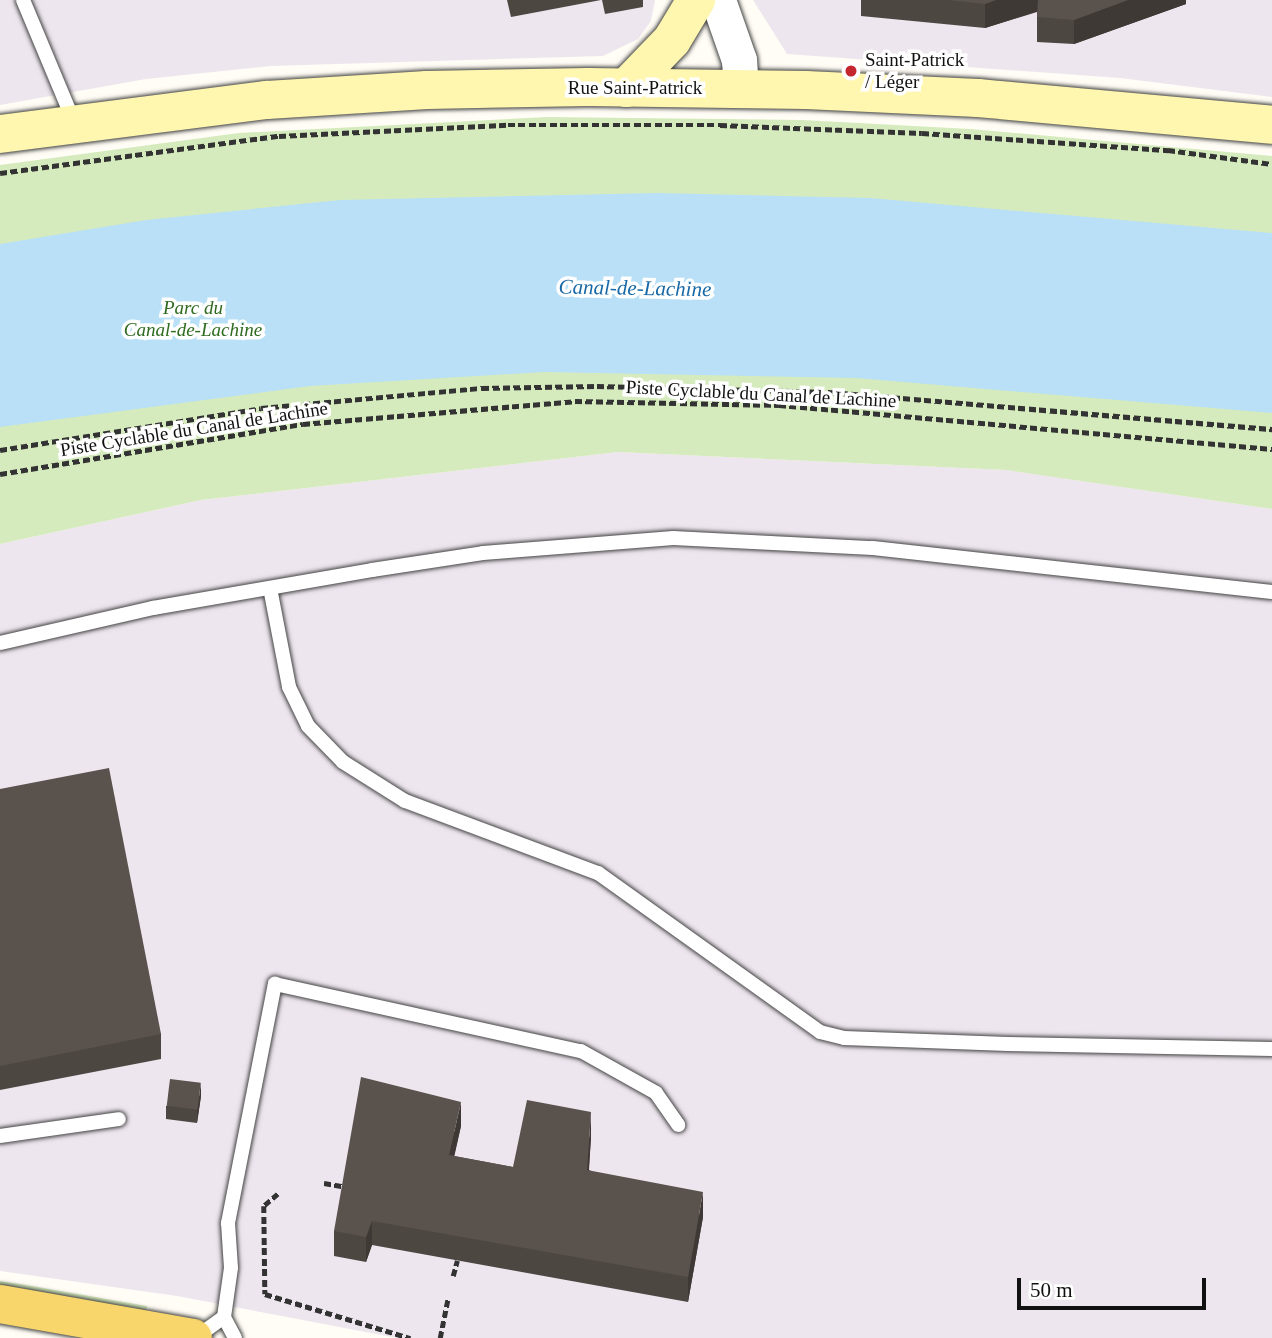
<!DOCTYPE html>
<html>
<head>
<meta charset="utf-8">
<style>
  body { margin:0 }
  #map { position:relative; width:1272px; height:1338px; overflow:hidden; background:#fffdf5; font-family:Georgia,serif }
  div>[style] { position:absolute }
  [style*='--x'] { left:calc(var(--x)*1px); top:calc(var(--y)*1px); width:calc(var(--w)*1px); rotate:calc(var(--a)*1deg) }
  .industrial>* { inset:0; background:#eee6ef }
  .green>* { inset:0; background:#d5ebbd }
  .water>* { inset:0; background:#b9e0f7 }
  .path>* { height:4.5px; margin-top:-2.25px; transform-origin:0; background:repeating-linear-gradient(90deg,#333 0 7px,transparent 0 10.5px) }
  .roads { filter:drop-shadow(0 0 2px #444) drop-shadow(0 0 2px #444) }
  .service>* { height:14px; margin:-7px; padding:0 7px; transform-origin:7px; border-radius:7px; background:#fff }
  .tertiary>* { height:35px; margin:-17.5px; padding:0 17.5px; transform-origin:17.5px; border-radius:17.5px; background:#fff }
  .secondary>* { height:38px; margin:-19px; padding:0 19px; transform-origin:19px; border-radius:19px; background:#fff6b0 }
  .primary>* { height:38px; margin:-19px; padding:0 19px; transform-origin:19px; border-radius:19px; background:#f9d66b }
  .wall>* { inset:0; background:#4d4742 }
  .shaded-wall>* { inset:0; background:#3f3936 }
  .building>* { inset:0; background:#5a524d; transform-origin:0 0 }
  .dots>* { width:19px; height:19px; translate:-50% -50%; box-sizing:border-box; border:4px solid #fff; border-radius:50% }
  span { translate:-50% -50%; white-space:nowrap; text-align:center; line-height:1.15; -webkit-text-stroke:7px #fff; paint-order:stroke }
  .poi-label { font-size:19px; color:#111 }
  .left { translate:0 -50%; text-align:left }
  .street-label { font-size:19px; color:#111 }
  .park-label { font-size:19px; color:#2f6b1f; font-style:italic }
  .water-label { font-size:21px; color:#1768a6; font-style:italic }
  .scale { position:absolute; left:1017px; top:1278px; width:189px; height:32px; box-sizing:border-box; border:4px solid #111; border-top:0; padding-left:9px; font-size:21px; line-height:24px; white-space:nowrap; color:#111; -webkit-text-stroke:5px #fff; paint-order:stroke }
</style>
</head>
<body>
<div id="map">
  <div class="industrial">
    <div style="clip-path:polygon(0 0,655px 0,651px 21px,638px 39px,603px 56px,271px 66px,146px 79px,0 105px)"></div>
    <div style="clip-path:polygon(753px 0,1272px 0,1272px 97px,1120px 78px,787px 54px)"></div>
    <div style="clip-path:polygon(618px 452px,1007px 470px,1272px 509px,1272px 1338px,397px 1338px,177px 1296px,0 1271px,0 544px,201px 500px)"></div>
  </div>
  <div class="green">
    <div style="clip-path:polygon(547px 117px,802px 120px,970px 129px,1272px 156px,1272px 509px,1006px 470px,618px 452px,201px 500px,0 544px,0 165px,239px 133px)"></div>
    <div style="clip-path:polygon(0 1281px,21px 1284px,147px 1306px,146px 1311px,0 1287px)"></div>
  </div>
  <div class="water">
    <div style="clip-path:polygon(658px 193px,870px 198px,1272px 233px,1272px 413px,856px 378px,544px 372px,310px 386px,0 427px,0 244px,146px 220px,340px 200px)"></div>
  </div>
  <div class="path">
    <div style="--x:0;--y:173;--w:281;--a:-7.6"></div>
    <div style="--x:279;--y:136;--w:229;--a:-2.8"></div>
    <div style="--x:508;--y:125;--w:212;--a:0"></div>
    <div style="--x:720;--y:125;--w:202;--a:2.3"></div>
    <div style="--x:922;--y:133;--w:247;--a:4"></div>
    <div style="--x:1168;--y:150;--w:105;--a:7.7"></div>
    <div style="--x:0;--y:450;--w:264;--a:-9.1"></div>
    <div style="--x:261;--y:408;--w:222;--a:-5.2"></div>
    <div style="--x:482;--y:388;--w:115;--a:-1"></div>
    <div style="--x:597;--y:386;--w:233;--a:1.5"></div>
    <div style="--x:830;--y:392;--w:444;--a:4.8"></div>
    <div style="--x:0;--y:474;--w:307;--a:-9.4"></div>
    <div style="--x:303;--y:424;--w:273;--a:-4.8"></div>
    <div style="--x:575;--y:401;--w:204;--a:1.1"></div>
    <div style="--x:779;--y:405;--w:495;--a:5.1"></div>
    <div style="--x:324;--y:1183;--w:22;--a:10"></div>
    <div style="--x:278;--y:1194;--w:18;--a:139"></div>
    <div style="--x:264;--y:1206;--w:88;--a:89.3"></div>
    <div style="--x:265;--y:1294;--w:152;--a:16.9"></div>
    <div style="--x:453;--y:1276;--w:16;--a:-75"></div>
    <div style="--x:440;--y:1338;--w:41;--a:-78.7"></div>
  </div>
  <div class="roads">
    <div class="service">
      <div style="--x:23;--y:0;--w:132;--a:67.3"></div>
      <div style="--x:270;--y:588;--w:101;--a:79.1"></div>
      <div style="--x:289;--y:687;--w:43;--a:64"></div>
      <div style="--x:308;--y:726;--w:50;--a:45.8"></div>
      <div style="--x:343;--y:762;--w:73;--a:32.2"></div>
      <div style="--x:405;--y:801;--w:206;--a:20.5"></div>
      <div style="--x:598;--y:873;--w:273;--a:35.6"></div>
      <div style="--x:820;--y:1032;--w:25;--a:14"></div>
      <div style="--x:844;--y:1038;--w:164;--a:2.1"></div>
      <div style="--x:1008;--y:1044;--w:264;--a:1.1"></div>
      <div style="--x:0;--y:643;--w:157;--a:-12.9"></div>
      <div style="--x:153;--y:608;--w:222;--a:-9.8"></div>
      <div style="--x:372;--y:570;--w:112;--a:-8.7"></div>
      <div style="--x:483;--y:553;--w:191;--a:-4.5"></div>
      <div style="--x:673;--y:538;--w:200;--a:2.9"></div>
      <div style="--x:873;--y:548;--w:401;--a:6.3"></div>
      <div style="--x:0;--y:1136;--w:120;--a:-8.1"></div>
      <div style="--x:195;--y:1338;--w:36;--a:-36"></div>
      <div style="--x:235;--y:1338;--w:24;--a:-118"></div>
      <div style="--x:224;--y:1317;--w:49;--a:-81.9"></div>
      <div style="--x:231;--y:1268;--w:45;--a:-93.8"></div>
      <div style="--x:228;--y:1223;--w:244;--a:-78.9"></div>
      <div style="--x:275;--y:984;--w:313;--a:12.4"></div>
      <div style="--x:581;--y:1051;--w:86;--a:29.2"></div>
      <div style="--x:656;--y:1093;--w:39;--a:55"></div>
    </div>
    <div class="tertiary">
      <div style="--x:718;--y:0;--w:64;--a:70.7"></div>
      <div style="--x:739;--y:60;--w:28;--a:86"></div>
    </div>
    <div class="secondary">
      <div style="--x:626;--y:88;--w:66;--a:-46.2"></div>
      <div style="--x:672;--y:40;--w:47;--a:-59"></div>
      <div style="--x:0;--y:134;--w:269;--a:-7.3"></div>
      <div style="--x:267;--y:100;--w:160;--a:-3.6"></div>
      <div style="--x:427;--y:90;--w:161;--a:-1.1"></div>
      <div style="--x:588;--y:87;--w:218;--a:0.8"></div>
      <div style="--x:806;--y:90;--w:172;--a:2.7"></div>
      <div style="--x:978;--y:98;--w:295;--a:5.2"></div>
    </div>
    <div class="primary">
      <div style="--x:0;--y:1304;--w:196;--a:10"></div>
    </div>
  </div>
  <div class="wall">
    <div style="clip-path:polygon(507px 0,601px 0,511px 17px)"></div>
    <div style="clip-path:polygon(602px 0,643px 0,643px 7px,605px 14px)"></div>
    <div style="clip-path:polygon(861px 0,1186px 0,1186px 4px,1074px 44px,1037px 42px,1037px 12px,985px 28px,861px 16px)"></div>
    <div style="clip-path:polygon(0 789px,161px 1034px,161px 1059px,0 1090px)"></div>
    <div style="clip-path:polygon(201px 1096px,197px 1123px,166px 1119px,166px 1106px)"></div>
    <div style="clip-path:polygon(461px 1126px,454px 1156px,513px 1167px,591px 1137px,589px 1170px,703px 1217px,688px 1302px,372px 1245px,366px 1262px,334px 1256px,334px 1231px)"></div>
  </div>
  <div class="shaded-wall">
    <div style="clip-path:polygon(996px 0,1038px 0,1038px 11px,985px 28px,985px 4px)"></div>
    <div style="clip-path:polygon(1128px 0,1186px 0,1186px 4px,1074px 44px,1074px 20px)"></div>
    <div style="clip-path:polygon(201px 1083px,201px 1096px,197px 1123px,197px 1111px)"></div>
    <div style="clip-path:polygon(461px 1102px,461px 1126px,449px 1180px,449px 1155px)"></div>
    <div style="clip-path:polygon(591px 1112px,591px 1137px,587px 1194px,587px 1170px)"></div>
    <div style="clip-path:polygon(703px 1192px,703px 1217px,688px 1302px,688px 1277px)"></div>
    <div style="clip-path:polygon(372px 1221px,372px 1245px,366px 1262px,366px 1237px)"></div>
  </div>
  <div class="building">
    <div style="clip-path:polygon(948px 0,996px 0,985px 4px)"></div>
    <div style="clip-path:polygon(1038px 0,1128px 0,1074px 20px,1037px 17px)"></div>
    <div style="clip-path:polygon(109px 768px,161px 1034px,0 1066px,0 789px)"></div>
    <div style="clip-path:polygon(361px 1077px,461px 1102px,449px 1155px,513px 1167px,527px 1100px,591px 1112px,587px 1170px,703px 1192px,688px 1277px,372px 1221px,366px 1237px,334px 1231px)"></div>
    <div style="left:170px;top:1079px;width:31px;height:27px;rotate:7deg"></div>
  </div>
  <div class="dots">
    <div style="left:851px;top:71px;background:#c4262e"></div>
  </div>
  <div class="poi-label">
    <span class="left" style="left:865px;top:71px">Saint-Patrick<br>/ Léger</span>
  </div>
  <div class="street-label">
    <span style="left:635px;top:88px">Rue Saint-Patrick</span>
    <span style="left:761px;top:394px;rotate:3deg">Piste Cyclable du Canal de Lachine</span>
    <span style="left:194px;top:429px;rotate:-9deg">Piste Cyclable du Canal de Lachine</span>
  </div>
  <div class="park-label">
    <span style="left:193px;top:319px">Parc du<br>Canal-de-Lachine</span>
  </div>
  <div class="water-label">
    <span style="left:635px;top:288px;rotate:1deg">Canal-de-Lachine</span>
  </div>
  <div class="scale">50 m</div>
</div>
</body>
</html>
